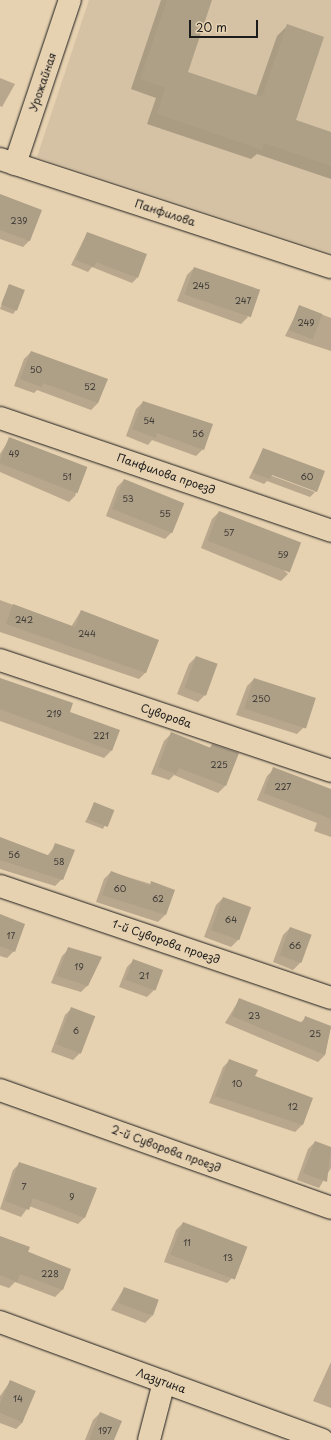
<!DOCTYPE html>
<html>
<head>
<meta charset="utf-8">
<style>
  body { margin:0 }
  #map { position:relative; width:331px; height:1440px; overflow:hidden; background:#e6d1b0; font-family:"Playpen Sans",sans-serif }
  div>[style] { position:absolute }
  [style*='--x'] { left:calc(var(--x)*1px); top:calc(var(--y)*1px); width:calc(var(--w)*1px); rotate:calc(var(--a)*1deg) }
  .built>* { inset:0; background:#d5c2a4 }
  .shadow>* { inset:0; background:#0003 }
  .building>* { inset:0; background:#ae9f87; transform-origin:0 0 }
  .roads { filter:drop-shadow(0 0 1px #1c1c1c) drop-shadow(0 0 1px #1c1c1c) }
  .minor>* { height:22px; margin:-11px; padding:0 11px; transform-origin:11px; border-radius:11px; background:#e6d1b0 }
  span { translate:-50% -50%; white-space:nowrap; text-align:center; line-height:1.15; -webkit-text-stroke:3px #e6d1b0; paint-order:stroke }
  .number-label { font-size:9px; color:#403d37 }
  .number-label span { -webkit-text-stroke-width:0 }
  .street-label { font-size:11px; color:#1c1c1c }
  .scale { position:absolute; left:189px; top:20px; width:69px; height:18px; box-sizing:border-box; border:2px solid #1c1c1c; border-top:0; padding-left:5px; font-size:12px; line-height:14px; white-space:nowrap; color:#1c1c1c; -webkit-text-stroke:3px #e6d1b0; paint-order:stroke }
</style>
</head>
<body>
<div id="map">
  <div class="built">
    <div style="clip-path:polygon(89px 0,331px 0,331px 253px,37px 157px)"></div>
  </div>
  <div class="shadow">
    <div style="clip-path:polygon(161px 0,211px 0,186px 72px,256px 96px,277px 36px,287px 26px,295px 120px,331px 133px,331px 179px,257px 154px,251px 159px,147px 124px,156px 98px,131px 89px)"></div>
    <div style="clip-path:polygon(0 78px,15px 84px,2px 107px,0 106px)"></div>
    <div style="clip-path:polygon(0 195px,30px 240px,23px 247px,0 239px)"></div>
    <div style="clip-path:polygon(87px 233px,137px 278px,132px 283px,92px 267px,88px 272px,71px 265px)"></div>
    <div style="clip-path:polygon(194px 268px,248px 317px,241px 324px,177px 301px,187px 275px)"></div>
    <div style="clip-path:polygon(9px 285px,16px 310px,13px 314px,0 309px)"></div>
    <div style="clip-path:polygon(300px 306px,331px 318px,331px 351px,285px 336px)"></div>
    <div style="clip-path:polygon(31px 352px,107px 379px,98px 403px,91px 410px,37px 390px,34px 393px,14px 386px,24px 359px)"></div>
    <div style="clip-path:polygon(143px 402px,203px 449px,196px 456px,152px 440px,148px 445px,126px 436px,136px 409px)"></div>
    <div style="clip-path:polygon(10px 438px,85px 468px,75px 496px,69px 502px,0 472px,0 454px)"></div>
    <div style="clip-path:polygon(evenodd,263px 449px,324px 471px,316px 491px,310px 497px,267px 481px,264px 484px,249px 478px,263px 449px,268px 472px,315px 490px,315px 492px,267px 474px,268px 472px)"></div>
    <div style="clip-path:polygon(124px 480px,172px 532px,165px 539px,106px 516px,117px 487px)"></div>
    <div style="clip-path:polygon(219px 512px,288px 574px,281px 581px,201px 548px,212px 519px)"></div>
    <div style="clip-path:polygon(0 600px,71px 627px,81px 611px,146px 672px,139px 679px,0 632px)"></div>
    <div style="clip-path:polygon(196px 657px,205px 695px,198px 702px,177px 694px,189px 664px)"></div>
    <div style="clip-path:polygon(0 678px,68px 712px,111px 751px,104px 758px,0 721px)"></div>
    <div style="clip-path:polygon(254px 679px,315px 699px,304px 727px,297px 734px,236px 715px,247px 686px)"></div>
    <div style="clip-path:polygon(171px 734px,209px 748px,212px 745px,225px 786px,218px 793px,174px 775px,169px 780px,151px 774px,164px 741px)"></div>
    <div style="clip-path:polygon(274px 769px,331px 790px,331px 837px,314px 831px,317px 823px,257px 800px,267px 776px)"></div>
    <div style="clip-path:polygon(95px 804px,113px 810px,103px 829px,85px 822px)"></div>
    <div style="clip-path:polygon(0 839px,47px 856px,56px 845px,62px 879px,55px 886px,0 869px)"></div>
    <div style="clip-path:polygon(111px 872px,174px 891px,165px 915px,158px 922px,96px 902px,104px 879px)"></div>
    <div style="clip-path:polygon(223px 898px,238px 940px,231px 947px,204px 937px,216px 905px)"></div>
    <div style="clip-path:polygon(0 915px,14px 951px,7px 958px,0 956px)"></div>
    <div style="clip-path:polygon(290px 928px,300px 963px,293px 970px,273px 962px,283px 935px)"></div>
    <div style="clip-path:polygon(69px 949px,88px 985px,81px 992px,51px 983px,62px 956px)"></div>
    <div style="clip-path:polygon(134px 960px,161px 971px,154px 990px,147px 997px,119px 987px,127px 967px)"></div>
    <div style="clip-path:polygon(239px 1000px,300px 1023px,306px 1017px,331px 1027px,325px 1055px,318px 1062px,225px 1023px)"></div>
    <div style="clip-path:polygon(72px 1008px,80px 1053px,73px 1060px,51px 1052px,65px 1015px)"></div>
    <div style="clip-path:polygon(230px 1060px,254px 1077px,312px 1099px,302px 1125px,295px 1132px,209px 1103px,223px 1067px)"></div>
    <div style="clip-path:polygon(315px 1142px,331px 1148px,331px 1168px,319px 1188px,297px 1180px,308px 1149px)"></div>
    <div style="clip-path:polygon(20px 1163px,85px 1217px,78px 1224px,29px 1206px,21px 1217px,0 1209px,13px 1170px)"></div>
    <div style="clip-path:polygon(183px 1223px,234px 1276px,227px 1283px,164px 1262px,176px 1230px)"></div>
    <div style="clip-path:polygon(0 1240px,70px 1269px,62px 1290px,55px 1297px,15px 1282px,9px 1288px,0 1285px)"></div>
    <div style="clip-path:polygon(124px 1288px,152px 1316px,145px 1323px,111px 1310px)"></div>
    <div style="clip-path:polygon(331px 1362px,331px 1408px,313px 1401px)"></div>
    <div style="clip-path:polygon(10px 1382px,23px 1422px,16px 1429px,0 1423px,0 1396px)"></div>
    <div style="clip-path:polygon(100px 1413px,113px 1440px,85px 1440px,93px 1420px)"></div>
  </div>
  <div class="building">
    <div style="clip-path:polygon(167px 0,212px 0,188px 72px,262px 97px,287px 24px,324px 37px,296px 120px,331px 132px,331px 166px,264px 143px,262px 150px,157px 114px,165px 88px,140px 79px)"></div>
    <div style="clip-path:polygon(0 194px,42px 210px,30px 241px,0 230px)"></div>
    <div style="clip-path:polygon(87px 232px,147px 254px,138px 278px,96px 262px,94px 267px,76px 260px)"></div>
    <div style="left:194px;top:267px;width:70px;height:29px;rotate:19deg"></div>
    <div style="left:9px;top:284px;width:17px;height:22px;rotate:21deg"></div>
    <div style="left:299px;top:305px;width:25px;height:27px;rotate:21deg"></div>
    <div style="clip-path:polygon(31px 351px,108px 379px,98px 403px,43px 383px,42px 387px,20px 379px)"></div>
    <div style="clip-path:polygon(143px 401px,213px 424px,204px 450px,157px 433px,156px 438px,132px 429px)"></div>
    <div style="left:9px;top:437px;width:84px;height:28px;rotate:21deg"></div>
    <div style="clip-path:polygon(263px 448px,325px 471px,317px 492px,272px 475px,270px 479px,253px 473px)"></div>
    <div style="left:124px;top:479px;width:65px;height:32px;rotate:22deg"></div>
    <div style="left:219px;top:511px;width:88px;height:32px;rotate:21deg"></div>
    <div style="clip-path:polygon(13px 604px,75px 627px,81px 610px,159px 640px,146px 673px,6px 624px)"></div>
    <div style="left:196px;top:656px;width:23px;height:34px;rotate:20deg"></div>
    <div style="clip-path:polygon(0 678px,73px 703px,70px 712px,120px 730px,112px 751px,0 709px)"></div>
    <div style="left:254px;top:678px;width:65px;height:32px;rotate:18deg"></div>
    <div style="clip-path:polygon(171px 732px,211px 748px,212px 744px,239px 753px,226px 786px,179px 768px,176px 774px,158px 767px)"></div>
    <div style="clip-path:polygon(273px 767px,331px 789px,331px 819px,264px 793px)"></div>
    <div style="left:94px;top:802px;width:22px;height:18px;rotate:22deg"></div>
    <div style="clip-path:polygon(0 837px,50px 856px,55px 843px,75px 850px,63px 880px,0 860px)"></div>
    <div style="clip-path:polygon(111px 871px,150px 886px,151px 881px,175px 890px,166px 915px,102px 895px)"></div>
    <div style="left:223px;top:897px;width:30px;height:35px;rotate:20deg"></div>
    <div style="clip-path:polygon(0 914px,25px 924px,15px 952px,0 946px)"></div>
    <div style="left:290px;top:927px;width:23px;height:30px;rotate:20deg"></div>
    <div style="clip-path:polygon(68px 947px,102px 957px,88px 986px,57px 976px)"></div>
    <div style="left:133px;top:959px;width:32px;height:22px;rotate:20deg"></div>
    <div style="clip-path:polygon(239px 998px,303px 1023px,305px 1016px,331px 1026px,325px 1055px,232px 1016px)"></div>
    <div style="left:71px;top:1007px;width:26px;height:40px;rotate:21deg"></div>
    <div style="clip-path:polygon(229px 1059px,258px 1070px,255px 1076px,313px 1098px,303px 1125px,215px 1096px)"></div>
    <div style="clip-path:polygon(315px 1141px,331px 1147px,327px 1182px,303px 1173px)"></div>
    <div style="clip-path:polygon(19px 1162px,97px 1188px,85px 1218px,33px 1198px,29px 1210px,5px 1201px)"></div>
    <div style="left:183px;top:1222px;width:69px;height:35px;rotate:21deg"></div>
    <div style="clip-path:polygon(0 1236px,30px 1247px,28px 1252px,71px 1269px,63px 1290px,20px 1274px,17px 1282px,0 1275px)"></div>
    <div style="left:124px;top:1287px;width:37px;height:17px;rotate:20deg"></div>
    <div style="left:10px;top:1380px;width:28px;height:34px;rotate:23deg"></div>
    <div style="clip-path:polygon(100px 1412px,122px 1421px,114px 1440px,89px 1440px)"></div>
  </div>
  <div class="roads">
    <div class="minor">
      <div style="--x:0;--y:159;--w:348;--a:18.1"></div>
      <div style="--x:15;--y:164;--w:173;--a:-71.5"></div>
      <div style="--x:0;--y:418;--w:350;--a:18.8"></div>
      <div style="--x:0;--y:660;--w:349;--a:18.5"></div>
      <div style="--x:0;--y:886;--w:349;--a:18.7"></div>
      <div style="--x:0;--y:1090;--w:351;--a:19.6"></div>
      <div style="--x:0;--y:1322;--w:343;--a:20.1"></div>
      <div style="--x:149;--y:1440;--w:60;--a:-75.5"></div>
    </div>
  </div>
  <div class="number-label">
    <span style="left:19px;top:220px">239</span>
    <span style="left:201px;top:285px">245</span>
    <span style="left:243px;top:300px">247</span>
    <span style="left:306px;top:322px">249</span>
    <span style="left:36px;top:369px">50</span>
    <span style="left:90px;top:386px">52</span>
    <span style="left:149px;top:420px">54</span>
    <span style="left:198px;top:433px">56</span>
    <span style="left:14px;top:453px">49</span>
    <span style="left:67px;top:476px">51</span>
    <span style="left:307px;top:476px">60</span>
    <span style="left:128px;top:498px">53</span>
    <span style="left:165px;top:513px">55</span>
    <span style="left:229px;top:532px">57</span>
    <span style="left:283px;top:554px">59</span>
    <span style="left:24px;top:619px">242</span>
    <span style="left:87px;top:633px">244</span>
    <span style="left:261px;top:698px">250</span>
    <span style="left:54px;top:713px">219</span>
    <span style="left:101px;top:735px">221</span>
    <span style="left:219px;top:764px">225</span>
    <span style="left:283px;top:786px">227</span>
    <span style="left:14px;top:854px">56</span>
    <span style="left:59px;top:861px">58</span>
    <span style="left:120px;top:888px">60</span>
    <span style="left:158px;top:898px">62</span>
    <span style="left:231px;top:919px">64</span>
    <span style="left:11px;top:935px">17</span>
    <span style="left:295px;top:945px">66</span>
    <span style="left:79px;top:966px">19</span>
    <span style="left:144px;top:975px">21</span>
    <span style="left:254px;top:1015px">23</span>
    <span style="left:76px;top:1030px">6</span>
    <span style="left:315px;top:1033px">25</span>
    <span style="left:237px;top:1083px">10</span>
    <span style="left:293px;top:1106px">12</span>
    <span style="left:24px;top:1186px">7</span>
    <span style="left:72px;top:1196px">9</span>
    <span style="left:187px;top:1242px">11</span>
    <span style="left:228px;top:1257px">13</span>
    <span style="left:50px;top:1273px">228</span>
    <span style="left:18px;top:1398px">14</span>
    <span style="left:105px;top:1430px">197</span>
  </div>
  <div class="street-label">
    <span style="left:43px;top:82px;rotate:-71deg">Урожайная</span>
    <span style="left:165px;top:213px;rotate:18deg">Панфилова</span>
    <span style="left:166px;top:474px;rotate:19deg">Панфилова проезд</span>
    <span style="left:166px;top:716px;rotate:19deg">Суворова</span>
    <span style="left:166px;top:942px;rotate:19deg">1-й Суворова проезд</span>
    <span style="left:166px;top:1149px;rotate:20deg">2-й Суворова проезд</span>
    <span style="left:161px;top:1381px;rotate:20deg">Лазутина</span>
  </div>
  <div class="scale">20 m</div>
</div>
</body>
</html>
